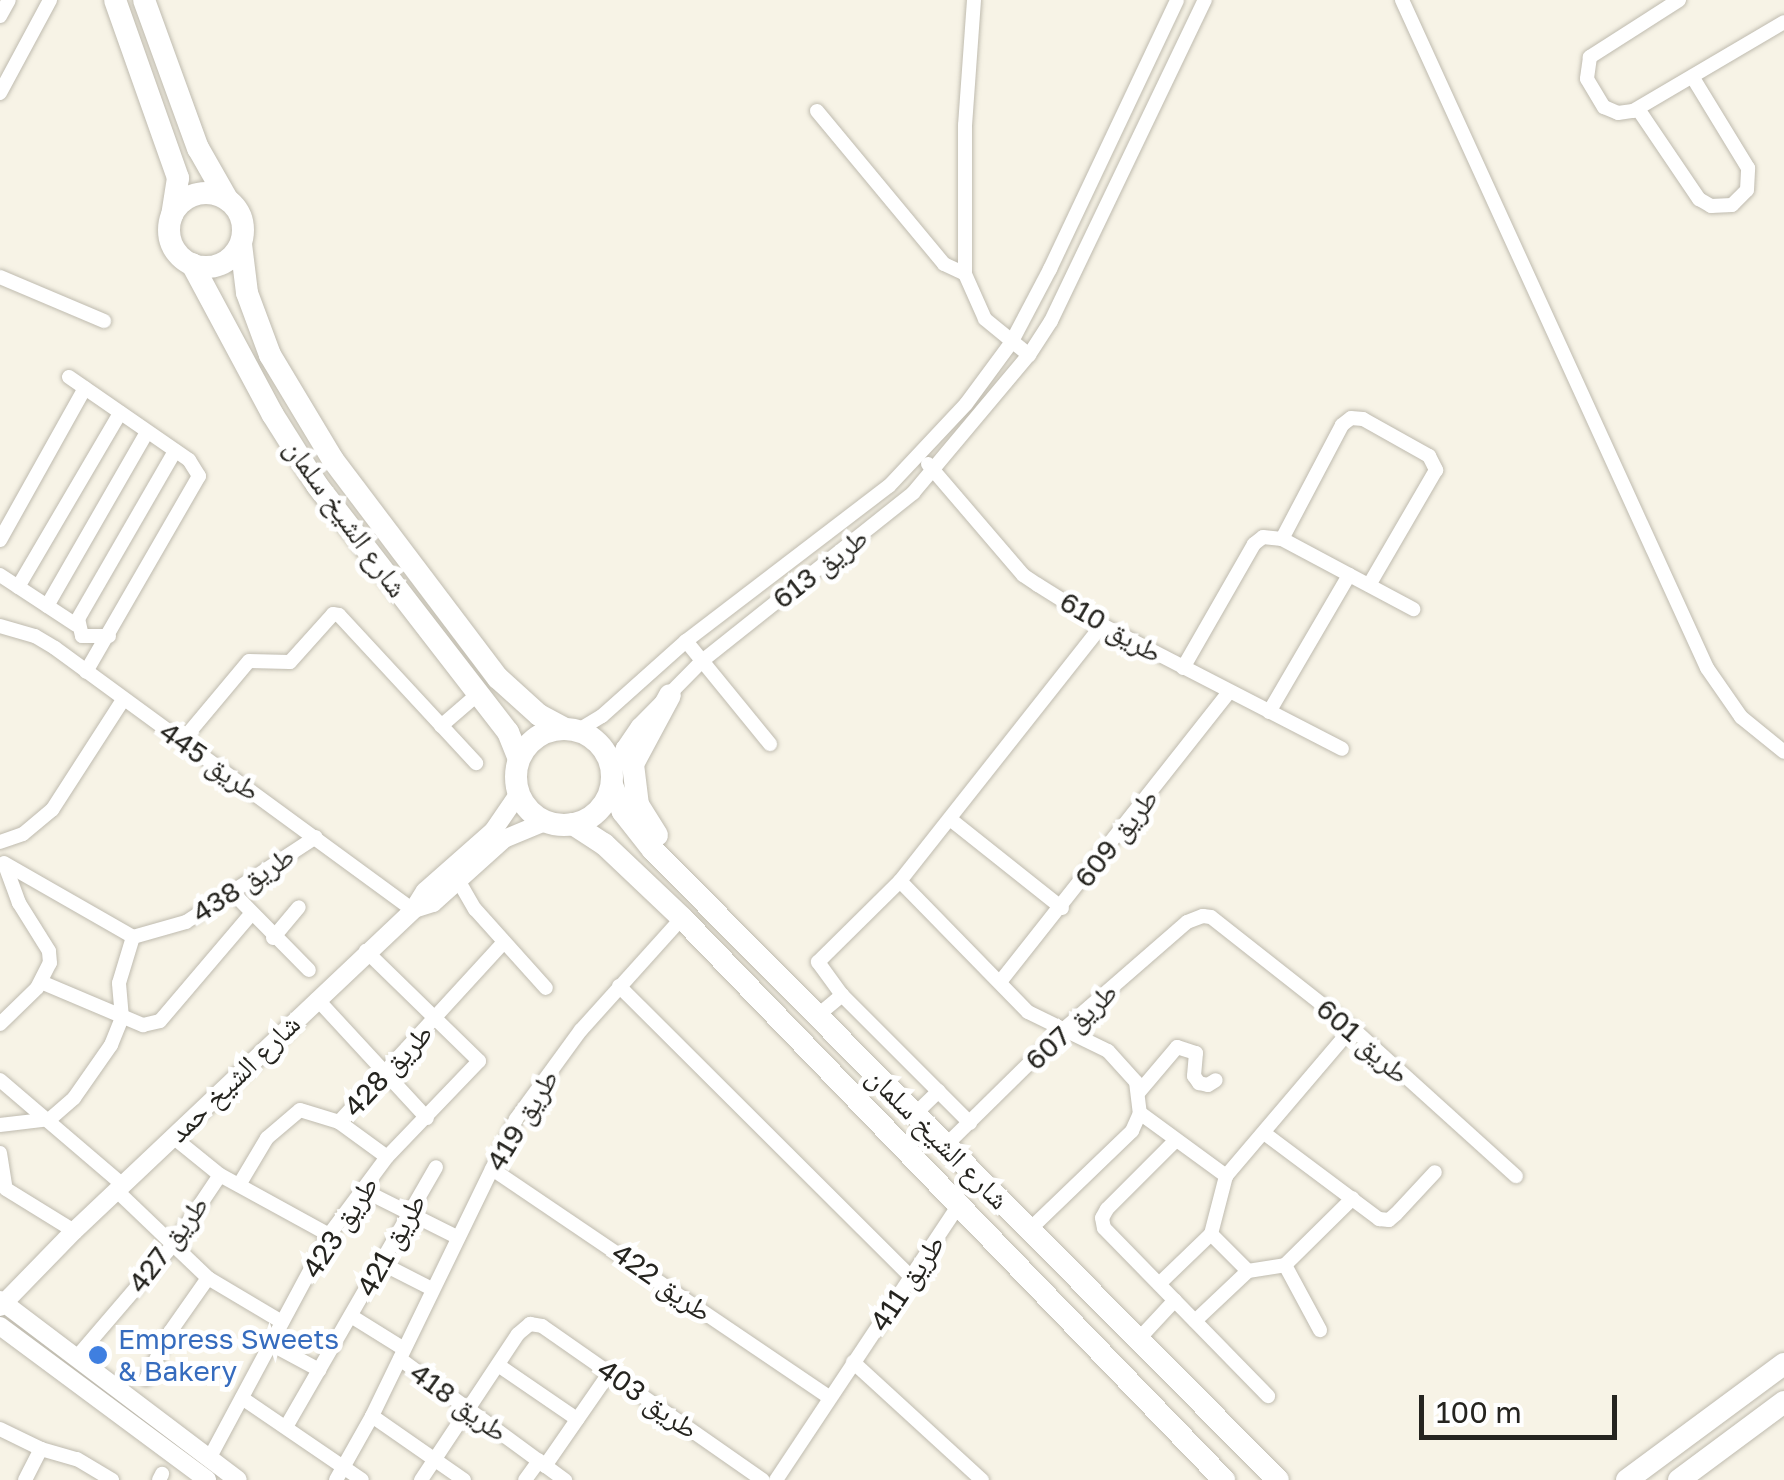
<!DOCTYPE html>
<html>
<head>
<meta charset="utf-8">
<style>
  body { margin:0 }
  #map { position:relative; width:1784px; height:1480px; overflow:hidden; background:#f7f3e6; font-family:"Golos Text","Noto Naskh Arabic",sans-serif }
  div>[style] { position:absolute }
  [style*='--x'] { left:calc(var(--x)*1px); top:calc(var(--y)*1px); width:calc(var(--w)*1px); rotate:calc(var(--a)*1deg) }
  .roads { filter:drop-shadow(0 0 2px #bfbbaf) drop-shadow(0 0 2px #bfbbaf) }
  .minor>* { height:14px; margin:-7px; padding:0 7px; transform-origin:7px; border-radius:7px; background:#fff }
  .tertiary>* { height:18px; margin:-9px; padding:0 9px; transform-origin:9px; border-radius:9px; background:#fff }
  .primary>* { height:22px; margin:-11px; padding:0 11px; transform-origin:11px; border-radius:11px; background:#fff }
  .primary>.ring { margin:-11px; padding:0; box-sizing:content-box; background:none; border:22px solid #fff; border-radius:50% }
  .dots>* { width:28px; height:28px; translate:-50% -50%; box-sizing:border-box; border:5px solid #fff; border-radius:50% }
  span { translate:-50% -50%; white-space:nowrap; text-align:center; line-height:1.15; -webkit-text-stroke:10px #fff; paint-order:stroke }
  .street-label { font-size:28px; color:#25241f }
  .shop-label { font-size:28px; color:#366cbe }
  .left { translate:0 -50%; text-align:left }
  .scale { position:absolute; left:1419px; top:1395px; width:198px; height:45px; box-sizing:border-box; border:5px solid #25241f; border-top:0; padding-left:12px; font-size:30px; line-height:35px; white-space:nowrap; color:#25241f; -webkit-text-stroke:8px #fff; paint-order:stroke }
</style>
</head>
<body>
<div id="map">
  <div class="roads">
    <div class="minor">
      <div style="--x:974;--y:0;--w:125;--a:94.1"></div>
      <div style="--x:965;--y:125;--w:149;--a:90"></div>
      <div style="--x:965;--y:274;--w:49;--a:66"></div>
      <div style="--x:985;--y:319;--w:57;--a:39.3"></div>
      <div style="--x:1402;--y:0;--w:734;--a:65.46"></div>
      <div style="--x:1707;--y:668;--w:60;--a:55.2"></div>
      <div style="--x:1741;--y:717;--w:55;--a:39.1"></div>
      <div style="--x:1679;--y:0;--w:106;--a:147.4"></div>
      <div style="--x:1590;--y:57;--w:22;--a:98"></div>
      <div style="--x:1587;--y:79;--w:33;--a:59"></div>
      <div style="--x:1604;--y:107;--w:15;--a:23"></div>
      <div style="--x:1618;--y:113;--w:15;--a:-8"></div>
      <div style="--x:1633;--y:111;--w:175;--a:-30.5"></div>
      <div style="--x:0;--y:16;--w:18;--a:-61"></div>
      <div style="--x:0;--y:93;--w:106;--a:-61.7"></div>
      <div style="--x:1638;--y:109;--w:109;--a:55.9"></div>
      <div style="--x:1699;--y:199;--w:14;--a:30"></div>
      <div style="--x:1711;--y:206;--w:21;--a:-3"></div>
      <div style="--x:1732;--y:205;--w:21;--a:-45"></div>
      <div style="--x:1747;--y:190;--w:22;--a:-87"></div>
      <div style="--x:1748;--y:168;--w:105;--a:-121.4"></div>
      <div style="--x:817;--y:111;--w:199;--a:50.3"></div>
      <div style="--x:944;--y:264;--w:23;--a:25"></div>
      <div style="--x:0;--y:277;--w:113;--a:22.9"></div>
      <div style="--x:69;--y:377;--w:146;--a:34.7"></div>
      <div style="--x:189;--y:460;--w:19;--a:58"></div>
      <div style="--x:199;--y:476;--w:226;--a:120"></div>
      <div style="--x:928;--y:464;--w:146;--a:49.4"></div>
      <div style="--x:1023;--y:575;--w:18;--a:34"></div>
      <div style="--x:1038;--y:585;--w:75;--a:32"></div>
      <div style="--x:1102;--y:625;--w:270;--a:27.3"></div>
      <div style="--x:1282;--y:539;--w:129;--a:-62.2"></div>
      <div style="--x:1342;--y:425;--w:11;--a:-38"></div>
      <div style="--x:1351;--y:418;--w:12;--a:5"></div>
      <div style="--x:1363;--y:419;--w:76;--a:29.3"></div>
      <div style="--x:1429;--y:456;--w:16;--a:63"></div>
      <div style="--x:1436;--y:470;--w:133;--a:120.2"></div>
      <div style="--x:0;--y:540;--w:174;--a:-60.8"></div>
      <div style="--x:0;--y:575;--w:91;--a:33.3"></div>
      <div style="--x:18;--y:587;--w:202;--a:-59.6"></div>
      <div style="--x:47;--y:606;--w:201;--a:-60.1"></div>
      <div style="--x:0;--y:626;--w:36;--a:16"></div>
      <div style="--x:35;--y:636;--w:23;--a:31"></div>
      <div style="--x:55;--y:648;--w:444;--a:36.2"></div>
      <div style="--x:109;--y:636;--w:27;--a:180"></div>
      <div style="--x:82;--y:636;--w:17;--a:-103"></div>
      <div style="--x:78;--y:619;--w:194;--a:-60"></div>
      <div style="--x:686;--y:641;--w:133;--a:50.8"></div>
      <div style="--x:1183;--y:668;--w:143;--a:-60.2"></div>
      <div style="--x:1254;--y:544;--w:11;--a:-38"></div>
      <div style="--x:1263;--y:537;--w:19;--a:6"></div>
      <div style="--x:1282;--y:539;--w:149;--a:28.1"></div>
      <div style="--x:1269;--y:712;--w:159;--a:-59.7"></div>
      <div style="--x:441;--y:726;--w:49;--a:-40.9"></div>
      <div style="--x:577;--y:731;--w:29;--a:-31"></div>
      <div style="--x:602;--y:716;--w:113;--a:-41.8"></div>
      <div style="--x:686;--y:641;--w:255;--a:-37.4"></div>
      <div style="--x:889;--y:486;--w:112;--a:-46.8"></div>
      <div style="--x:966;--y:404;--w:76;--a:-53.6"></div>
      <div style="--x:1011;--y:343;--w:84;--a:-62.2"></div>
      <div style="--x:1050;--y:269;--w:297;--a:-64.7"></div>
      <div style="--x:182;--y:741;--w:104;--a:-50.1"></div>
      <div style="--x:249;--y:661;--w:41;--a:1.4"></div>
      <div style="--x:290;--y:662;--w:64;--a:-48.1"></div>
      <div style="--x:333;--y:614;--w:6;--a:9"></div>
      <div style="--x:339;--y:615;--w:202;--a:47.2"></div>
      <div style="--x:613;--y:778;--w:32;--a:-72"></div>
      <div style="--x:623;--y:748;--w:27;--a:-56"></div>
      <div style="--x:638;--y:726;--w:91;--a:-45.4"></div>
      <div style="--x:702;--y:661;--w:270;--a:-38.5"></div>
      <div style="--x:913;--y:493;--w:180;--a:-50"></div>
      <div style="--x:1029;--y:355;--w:40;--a:-57.1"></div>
      <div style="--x:1051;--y:321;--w:356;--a:-64.4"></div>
      <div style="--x:950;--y:819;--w:143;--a:38.5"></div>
      <div style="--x:0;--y:842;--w:24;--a:-19"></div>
      <div style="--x:23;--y:834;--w:38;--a:-40"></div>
      <div style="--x:52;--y:810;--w:131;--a:-57.2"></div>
      <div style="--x:4;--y:863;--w:149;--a:29.8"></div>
      <div style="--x:459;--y:871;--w:9;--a:96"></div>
      <div style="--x:458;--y:880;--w:34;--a:60"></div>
      <div style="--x:475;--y:909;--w:106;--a:48.1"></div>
      <div style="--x:900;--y:881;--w:183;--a:45.7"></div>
      <div style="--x:1028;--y:1012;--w:89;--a:26"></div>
      <div style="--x:1108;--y:1051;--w:42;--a:47.9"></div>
      <div style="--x:1136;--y:1082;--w:31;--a:83"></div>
      <div style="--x:1140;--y:1113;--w:20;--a:114"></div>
      <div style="--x:1132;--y:1131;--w:143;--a:136.1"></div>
      <div style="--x:233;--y:893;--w:108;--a:45.4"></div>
      <div style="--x:133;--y:937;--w:55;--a:-15.8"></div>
      <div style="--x:186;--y:922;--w:155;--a:-33.2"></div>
      <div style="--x:273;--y:938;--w:40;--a:-50"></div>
      <div style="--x:41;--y:982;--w:111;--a:22.9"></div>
      <div style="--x:143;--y:1025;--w:17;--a:-13"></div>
      <div style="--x:160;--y:1021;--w:140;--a:-49.6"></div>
      <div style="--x:1000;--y:982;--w:370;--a:-51.7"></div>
      <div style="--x:619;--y:986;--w:411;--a:44.9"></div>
      <div style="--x:317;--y:999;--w:162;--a:47.3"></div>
      <div style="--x:817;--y:1016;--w:33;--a:-40"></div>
      <div style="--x:0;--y:1024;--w:52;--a:-44.2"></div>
      <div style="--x:37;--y:988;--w:28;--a:-63"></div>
      <div style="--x:50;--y:963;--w:12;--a:-95"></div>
      <div style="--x:49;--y:951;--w:57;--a:-122"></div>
      <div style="--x:19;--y:903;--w:40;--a:-110.2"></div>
      <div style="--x:0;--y:1080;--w:162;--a:40.5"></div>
      <div style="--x:1139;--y:1092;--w:59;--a:-49.8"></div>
      <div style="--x:1177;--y:1047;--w:20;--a:18"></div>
      <div style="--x:1196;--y:1053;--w:23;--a:95"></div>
      <div style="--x:1194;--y:1076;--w:9;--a:54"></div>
      <div style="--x:1199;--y:1083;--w:9;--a:13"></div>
      <div style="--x:1208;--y:1085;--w:9;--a:-32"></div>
      <div style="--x:1140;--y:1113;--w:107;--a:36.2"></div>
      <div style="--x:915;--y:1114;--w:33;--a:-44"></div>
      <div style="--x:339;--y:1122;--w:244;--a:-47.5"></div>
      <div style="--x:970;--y:1123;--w:181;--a:-135"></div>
      <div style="--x:842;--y:995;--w:41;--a:-126"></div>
      <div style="--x:818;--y:962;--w:115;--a:-44.6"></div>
      <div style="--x:900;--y:881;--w:326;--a:-51.7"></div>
      <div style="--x:0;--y:1125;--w:50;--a:-6.8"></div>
      <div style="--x:50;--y:1119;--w:32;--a:-41"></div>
      <div style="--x:74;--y:1098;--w:65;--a:-55.1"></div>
      <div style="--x:111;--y:1045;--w:29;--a:-68"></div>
      <div style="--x:122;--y:1018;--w:35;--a:-95"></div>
      <div style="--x:119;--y:983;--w:48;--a:-73.1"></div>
      <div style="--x:1264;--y:1133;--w:144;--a:36.8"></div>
      <div style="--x:1379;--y:1219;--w:10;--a:6"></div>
      <div style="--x:1389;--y:1220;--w:9;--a:-41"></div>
      <div style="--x:1396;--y:1214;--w:57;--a:-47.1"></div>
      <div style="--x:173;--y:1137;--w:60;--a:39"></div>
      <div style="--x:220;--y:1175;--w:124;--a:28.8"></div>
      <div style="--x:1175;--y:1141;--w:96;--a:135"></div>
      <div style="--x:1107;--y:1209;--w:10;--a:119"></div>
      <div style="--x:1102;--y:1218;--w:10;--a:79"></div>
      <div style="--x:1104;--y:1228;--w:235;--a:45.7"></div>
      <div style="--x:945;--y:1146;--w:167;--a:-44.5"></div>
      <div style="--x:1064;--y:1029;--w:163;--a:-41"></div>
      <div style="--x:1187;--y:922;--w:17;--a:-21"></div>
      <div style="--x:1203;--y:916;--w:8;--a:7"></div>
      <div style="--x:1211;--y:917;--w:179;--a:38.2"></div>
      <div style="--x:1352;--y:1028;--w:221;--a:42.1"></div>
      <div style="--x:0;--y:1153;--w:36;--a:81"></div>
      <div style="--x:6;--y:1189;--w:80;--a:31.7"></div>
      <div style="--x:492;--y:1169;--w:408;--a:34.1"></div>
      <div style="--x:239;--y:1185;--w:55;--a:-59.2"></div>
      <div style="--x:267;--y:1138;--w:43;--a:-40.3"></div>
      <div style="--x:300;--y:1110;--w:41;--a:17.1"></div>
      <div style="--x:339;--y:1122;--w:59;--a:36.1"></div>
      <div style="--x:363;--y:1190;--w:105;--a:26.6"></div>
      <div style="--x:117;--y:1191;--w:126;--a:43.7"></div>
      <div style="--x:208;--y:1278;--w:86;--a:30.7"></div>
      <div style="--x:1211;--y:1234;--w:52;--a:45"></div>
      <div style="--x:1248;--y:1271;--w:37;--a:-9"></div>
      <div style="--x:1285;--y:1265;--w:95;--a:-44.6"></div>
      <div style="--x:381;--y:1263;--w:57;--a:27"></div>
      <div style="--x:1285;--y:1265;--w:74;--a:61.7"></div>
      <div style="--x:1159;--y:1284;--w:72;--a:-43.9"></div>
      <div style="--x:1211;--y:1234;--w:60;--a:-75.5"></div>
      <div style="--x:1226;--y:1176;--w:194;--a:-49.6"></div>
      <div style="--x:351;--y:1316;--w:62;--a:31.9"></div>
      <div style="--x:1195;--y:1321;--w:73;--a:-43.3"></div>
      <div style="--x:1136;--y:1342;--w:57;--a:-47.1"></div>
      <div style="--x:271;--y:1344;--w:55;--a:28.4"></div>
      <div style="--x:76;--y:1358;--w:149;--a:-49.4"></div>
      <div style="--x:173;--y:1245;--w:84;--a:-56.1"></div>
      <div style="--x:400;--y:1359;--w:205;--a:36.3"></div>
      <div style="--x:853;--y:1362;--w:175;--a:42.5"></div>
      <div style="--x:498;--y:1365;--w:96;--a:34.4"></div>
      <div style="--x:146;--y:1379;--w:53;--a:-62.9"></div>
      <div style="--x:170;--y:1332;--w:66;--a:-54.9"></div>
      <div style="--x:242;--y:1398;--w:145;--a:34.3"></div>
      <div style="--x:372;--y:1416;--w:112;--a:34.8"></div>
      <div style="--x:286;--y:1427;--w:300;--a:-60"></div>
      <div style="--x:0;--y:1429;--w:46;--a:26"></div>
      <div style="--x:41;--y:1449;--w:37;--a:16"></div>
      <div style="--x:77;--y:1459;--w:41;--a:31"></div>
      <div style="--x:210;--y:1457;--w:252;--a:-61.8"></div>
      <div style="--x:329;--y:1235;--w:97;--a:-53.4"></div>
      <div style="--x:387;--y:1157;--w:133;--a:-46.2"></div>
      <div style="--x:479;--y:1061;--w:158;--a:-135.8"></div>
      <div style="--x:545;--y:1466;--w:114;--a:-55.3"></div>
      <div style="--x:25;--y:1480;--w:35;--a:-63"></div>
      <div style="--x:159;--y:1480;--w:7;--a:-63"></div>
      <div style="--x:336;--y:1480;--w:73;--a:-60.6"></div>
      <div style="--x:372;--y:1416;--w:330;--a:-64.1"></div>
      <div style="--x:516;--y:1119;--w:110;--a:-53.9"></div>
      <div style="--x:581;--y:1030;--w:151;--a:-48"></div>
      <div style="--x:421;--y:1480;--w:175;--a:-56.4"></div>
      <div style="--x:518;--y:1334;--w:16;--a:-40"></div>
      <div style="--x:530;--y:1324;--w:12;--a:9"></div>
      <div style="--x:542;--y:1326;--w:269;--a:34.9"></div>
      <div style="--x:525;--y:1480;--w:24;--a:-54"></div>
      <div style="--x:776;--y:1480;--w:333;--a:-56.4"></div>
    </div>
    <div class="tertiary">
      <div style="--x:414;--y:909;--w:20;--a:-18"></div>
      <div style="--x:433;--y:903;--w:96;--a:-42"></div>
      <div style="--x:504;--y:839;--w:47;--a:-22.7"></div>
      <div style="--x:0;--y:1300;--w:298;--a:37.1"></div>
      <div style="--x:0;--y:1307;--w:106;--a:-45.8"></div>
      <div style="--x:74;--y:1231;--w:467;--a:-43.4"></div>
      <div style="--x:413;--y:910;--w:22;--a:-58"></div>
      <div style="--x:425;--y:891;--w:91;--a:-41.4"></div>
      <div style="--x:493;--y:831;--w:46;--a:-55.6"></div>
      <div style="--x:0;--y:1326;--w:258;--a:36.6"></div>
    </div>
    <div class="primary">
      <div style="--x:115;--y:0;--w:189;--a:70.5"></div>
      <div style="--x:178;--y:178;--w:37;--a:99"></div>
      <div style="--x:144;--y:0;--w:158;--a:70"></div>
      <div style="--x:198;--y:148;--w:59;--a:60.4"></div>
      <div class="ring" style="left:169px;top:193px;width:52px;height:52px"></div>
      <div style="--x:241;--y:244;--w:49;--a:83"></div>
      <div style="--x:247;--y:293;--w:66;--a:69.6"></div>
      <div style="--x:270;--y:355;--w:122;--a:59"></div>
      <div style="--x:333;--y:460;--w:273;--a:52.9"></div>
      <div style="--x:498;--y:678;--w:55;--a:42.1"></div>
      <div style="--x:539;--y:715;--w:27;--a:28"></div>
      <div style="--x:192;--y:264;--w:171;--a:61.8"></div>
      <div style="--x:273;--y:415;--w:83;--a:57.8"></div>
      <div style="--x:317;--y:485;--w:312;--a:52.3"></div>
      <div style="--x:508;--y:732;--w:29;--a:68"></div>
      <div class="ring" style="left:516px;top:729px;width:74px;height:74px"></div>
      <div style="--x:612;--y:785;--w:29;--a:68"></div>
      <div style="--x:623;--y:812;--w:48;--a:51.7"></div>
      <div style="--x:653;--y:850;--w:887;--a:45.23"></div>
      <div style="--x:573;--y:824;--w:37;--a:33"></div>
      <div style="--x:604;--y:844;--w:108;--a:43.5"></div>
      <div style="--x:682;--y:918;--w:781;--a:46.04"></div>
      <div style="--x:657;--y:835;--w:36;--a:-122"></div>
      <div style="--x:638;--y:805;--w:41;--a:-97"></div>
      <div style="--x:633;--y:764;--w:78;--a:-61.8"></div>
      <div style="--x:1627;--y:1480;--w:195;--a:-36.5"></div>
      <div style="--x:1679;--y:1480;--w:131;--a:-36.6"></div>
    </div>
  </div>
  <div class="dots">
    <div style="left:98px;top:1355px;background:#3f7fe0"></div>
  </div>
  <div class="street-label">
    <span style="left:346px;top:518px;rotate:54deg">شارع الشيخ سلمان</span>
    <span style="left:820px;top:568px;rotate:-38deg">طريق 613</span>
    <span style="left:1111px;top:627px;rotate:30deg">طريق 610</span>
    <span style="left:210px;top:761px;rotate:35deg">طريق 445</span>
    <span style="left:1116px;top:838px;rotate:-52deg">طريق 609</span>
    <span style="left:243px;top:884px;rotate:-33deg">طريق 438</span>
    <span style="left:1071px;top:1026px;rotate:-43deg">طريق 607</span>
    <span style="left:1363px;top:1041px;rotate:41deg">طريق 601</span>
    <span style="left:388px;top:1070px;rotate:-47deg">طريق 428</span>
    <span style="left:234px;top:1078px;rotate:-44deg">شارع الشيخ حمد</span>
    <span style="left:522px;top:1120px;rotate:-59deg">طريق 419</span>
    <span style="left:938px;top:1138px;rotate:45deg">شارع الشيخ سلمان</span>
    <span style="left:340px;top:1227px;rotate:-57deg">طريق 423</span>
    <span style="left:168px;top:1244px;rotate:-53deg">طريق 427</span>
    <span style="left:391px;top:1245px;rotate:-61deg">طريق 421</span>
    <span style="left:662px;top:1282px;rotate:35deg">طريق 422</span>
    <span style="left:907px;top:1283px;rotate:-56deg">طريق 411</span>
    <span style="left:648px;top:1399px;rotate:35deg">طريق 403</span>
    <span style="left:459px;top:1402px;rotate:36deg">طريق 418</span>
  </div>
  <div class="shop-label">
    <span class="left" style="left:118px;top:1355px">Empress Sweets<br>&amp; Bakery</span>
  </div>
  <div class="scale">100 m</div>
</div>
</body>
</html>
